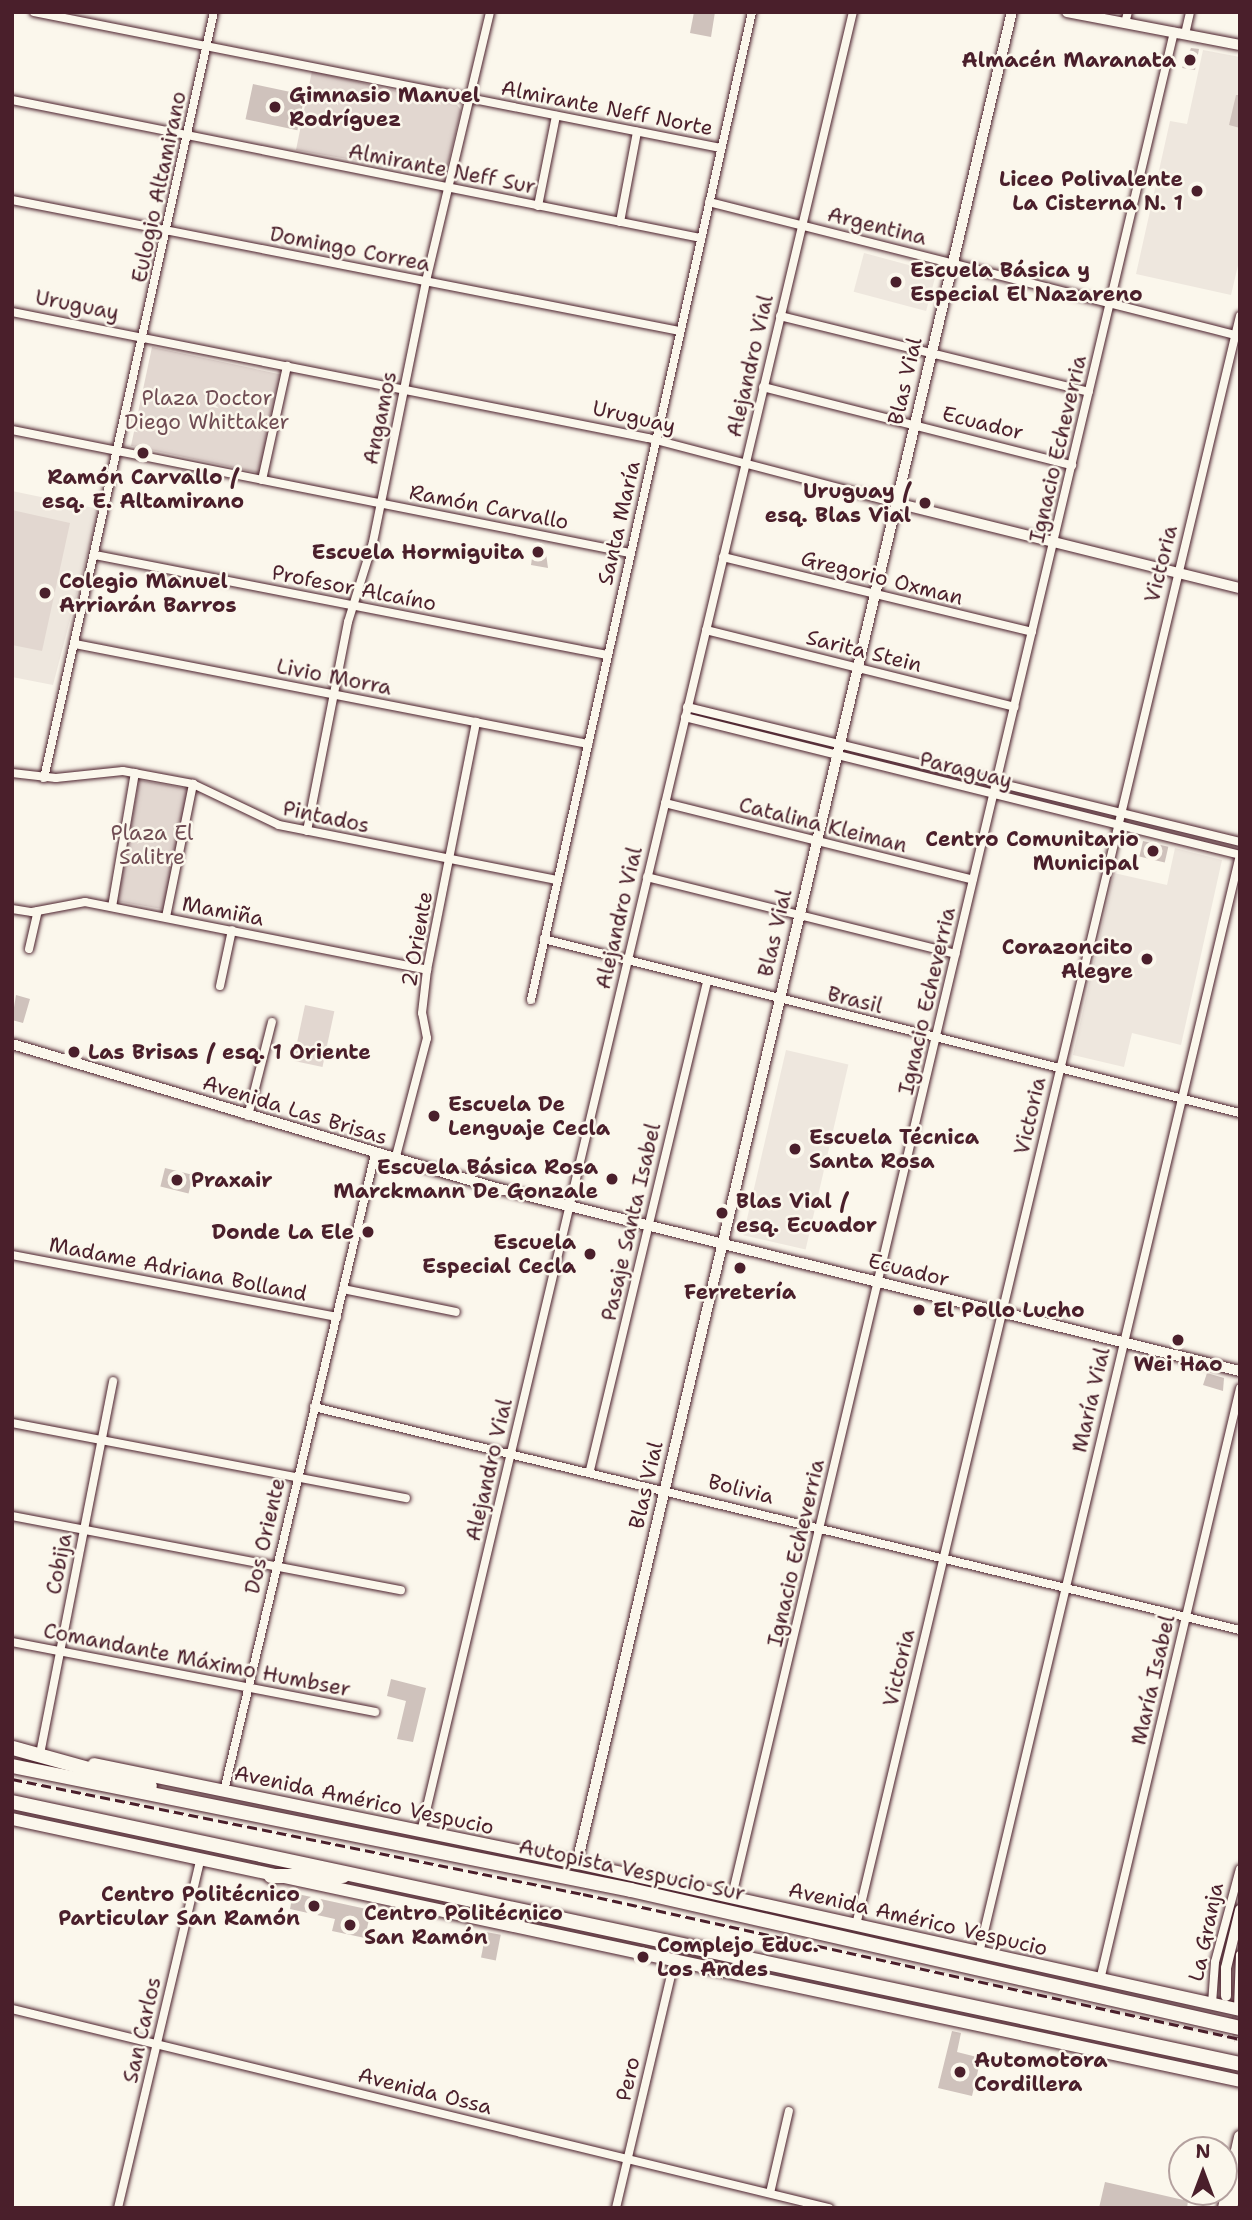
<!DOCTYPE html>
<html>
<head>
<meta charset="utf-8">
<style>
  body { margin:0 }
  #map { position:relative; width:1252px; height:2220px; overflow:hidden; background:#fbf7ec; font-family:"Shantell Sans",sans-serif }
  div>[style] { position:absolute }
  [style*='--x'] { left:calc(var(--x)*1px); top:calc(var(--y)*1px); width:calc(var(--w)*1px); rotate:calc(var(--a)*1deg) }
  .built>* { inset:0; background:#eee7de; transform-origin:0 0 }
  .green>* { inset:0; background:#e2d7d0; transform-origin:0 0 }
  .building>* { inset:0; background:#cfc2bc; transform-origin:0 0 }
  .secondary-tunnel>* { height:10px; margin-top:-5px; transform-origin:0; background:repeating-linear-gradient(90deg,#d8ccc5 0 10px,transparent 0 15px) }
  .roads { filter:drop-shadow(0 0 2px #4a1f2b) drop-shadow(0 0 2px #4a1f2b) }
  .minor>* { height:8px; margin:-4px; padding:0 4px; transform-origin:4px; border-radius:4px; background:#fbf7ec }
  .tertiary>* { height:10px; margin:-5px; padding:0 5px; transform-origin:5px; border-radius:5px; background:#fbf7ec }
  .secondary>* { height:10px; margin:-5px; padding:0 5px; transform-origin:5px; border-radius:5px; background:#fbf7ec }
  .primary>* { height:12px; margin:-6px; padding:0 6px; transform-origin:6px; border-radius:6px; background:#fbf7ec }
  .motorway>* { height:14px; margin:-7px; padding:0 7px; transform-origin:7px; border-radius:7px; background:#fbf7ec }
  .rail>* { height:2.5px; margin-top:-1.25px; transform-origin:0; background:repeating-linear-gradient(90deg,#4a1f2b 0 10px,transparent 0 15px) }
  .dots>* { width:19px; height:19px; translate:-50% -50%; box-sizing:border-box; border:4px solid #fbf7ec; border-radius:50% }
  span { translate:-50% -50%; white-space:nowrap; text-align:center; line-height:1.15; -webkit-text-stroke:5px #fbf7ec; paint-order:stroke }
  .poi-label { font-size:21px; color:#4a1f2b; font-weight:700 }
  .right { translate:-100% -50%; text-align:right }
  .left { translate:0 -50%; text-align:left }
  .street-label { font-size:21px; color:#4a1f2b }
  .park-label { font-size:21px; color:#704d54 }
  .frame { position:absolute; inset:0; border:14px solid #4a1f2b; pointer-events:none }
  .north { position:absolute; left:1168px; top:2136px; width:70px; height:70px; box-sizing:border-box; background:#fbf7ec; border:2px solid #b4a19f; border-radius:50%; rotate:0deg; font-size:19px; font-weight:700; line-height:28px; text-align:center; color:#4a1f2b }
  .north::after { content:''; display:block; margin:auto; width:24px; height:32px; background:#4a1f2b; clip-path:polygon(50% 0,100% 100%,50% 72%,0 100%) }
</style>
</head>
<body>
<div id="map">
  <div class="built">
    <div style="clip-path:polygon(1203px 50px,1240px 57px,1240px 257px,1231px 295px,1136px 274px,1170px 121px,1187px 124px)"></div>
    <div style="left:864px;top:253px;width:75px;height:40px;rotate:15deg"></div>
    <div style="clip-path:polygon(12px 491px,99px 509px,53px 685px,12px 677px)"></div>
    <div style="clip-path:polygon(1175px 848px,1222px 860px,1181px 1045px,1132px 1033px,1124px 1067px,1073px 1055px,1114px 873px,1167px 885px)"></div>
    <div style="left:786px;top:1050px;width:64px;height:190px;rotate:13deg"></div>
  </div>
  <div class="green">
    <div style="clip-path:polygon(312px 71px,457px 105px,461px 110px,445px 176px,296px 150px)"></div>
    <div style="left:152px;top:347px;width:132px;height:101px;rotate:12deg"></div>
    <div style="clip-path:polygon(12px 510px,70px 523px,42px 651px,12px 645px)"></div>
    <div style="left:139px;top:780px;width:50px;height:123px;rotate:10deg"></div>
    <div style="left:305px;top:1005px;width:30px;height:57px;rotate:12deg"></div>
  </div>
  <div class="building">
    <div style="clip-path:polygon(694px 12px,715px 12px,711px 37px,690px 33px)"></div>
    <div style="clip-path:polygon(1191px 48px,1199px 49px,1195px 70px,1182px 68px)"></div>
    <div style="left:253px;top:84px;width:53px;height:36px;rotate:12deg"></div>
    <div style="clip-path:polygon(1236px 95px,1240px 95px,1240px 128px,1229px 125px)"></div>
    <div style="clip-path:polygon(534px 544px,545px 546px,548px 568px,531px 565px)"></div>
    <div style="left:1143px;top:841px;width:26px;height:16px;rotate:13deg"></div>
    <div style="clip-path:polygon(16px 995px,30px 999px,23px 1023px,12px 1020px)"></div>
    <div style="left:165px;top:1168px;width:29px;height:19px;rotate:14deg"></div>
    <div style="clip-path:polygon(1207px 1373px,1224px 1378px,1223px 1391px,1203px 1385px)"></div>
    <div style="clip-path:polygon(391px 1679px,426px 1688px,413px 1742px,397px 1739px,406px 1701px,387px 1696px)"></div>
    <div style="clip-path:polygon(293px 1893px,371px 1910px,365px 1938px,332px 1931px,335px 1919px,290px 1909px)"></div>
    <div style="left:486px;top:1932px;width:15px;height:26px;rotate:11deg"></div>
    <div style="clip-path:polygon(952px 2031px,961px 2033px,957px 2052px,981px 2058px,972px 2096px,938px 2088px)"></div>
    <div style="clip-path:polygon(1105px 2182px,1188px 2201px,1187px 2208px,1099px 2208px)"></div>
  </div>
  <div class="secondary-tunnel">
    <div style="--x:1228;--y:2002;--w:43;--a:73.7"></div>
  </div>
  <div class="roads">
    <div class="minor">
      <div style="--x:34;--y:12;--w:700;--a:11.2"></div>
      <div style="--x:1125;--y:23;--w:11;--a:-75"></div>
      <div style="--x:1185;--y:34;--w:23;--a:-77"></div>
      <div style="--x:12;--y:100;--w:703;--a:11.33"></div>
      <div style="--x:12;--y:200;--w:681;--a:11.1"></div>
      <div style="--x:709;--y:202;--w:547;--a:14.19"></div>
      <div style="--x:538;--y:206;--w:92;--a:-78.7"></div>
      <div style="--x:620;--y:222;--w:92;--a:-79.3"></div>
      <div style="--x:12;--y:312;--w:648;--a:11.21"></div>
      <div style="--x:648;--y:438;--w:256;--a:14.7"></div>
      <div style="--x:780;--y:316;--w:318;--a:13.8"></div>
      <div style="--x:763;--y:387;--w:319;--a:14.2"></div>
      <div style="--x:12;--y:430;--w:630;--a:11.26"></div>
      <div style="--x:262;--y:480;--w:117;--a:-77.6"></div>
      <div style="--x:95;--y:555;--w:522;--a:11.05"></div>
      <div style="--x:723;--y:557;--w:318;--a:13.6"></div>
      <div style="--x:706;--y:630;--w:318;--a:14"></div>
      <div style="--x:75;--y:644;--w:523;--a:11.03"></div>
      <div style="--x:687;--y:707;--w:569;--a:13.72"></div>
      <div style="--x:685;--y:717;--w:572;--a:13.96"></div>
      <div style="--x:12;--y:773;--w:44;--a:6.5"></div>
      <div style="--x:56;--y:778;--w:67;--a:-6"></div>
      <div style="--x:123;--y:771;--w:71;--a:10.5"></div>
      <div style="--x:193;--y:784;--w:95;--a:25.5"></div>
      <div style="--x:279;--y:825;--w:283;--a:11.2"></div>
      <div style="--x:44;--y:778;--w:785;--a:-77.49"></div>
      <div style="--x:665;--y:803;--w:317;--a:14"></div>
      <div style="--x:307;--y:831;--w:213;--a:-78.9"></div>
      <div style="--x:348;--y:622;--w:84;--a:-72.6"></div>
      <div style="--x:373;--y:542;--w:266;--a:-78.5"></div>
      <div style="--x:426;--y:281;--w:277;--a:-76.6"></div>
      <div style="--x:647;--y:877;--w:318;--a:14"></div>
      <div style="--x:112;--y:907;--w:136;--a:-80.3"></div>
      <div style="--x:12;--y:909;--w:20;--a:9"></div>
      <div style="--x:32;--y:912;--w:54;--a:-10.7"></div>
      <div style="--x:85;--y:902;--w:349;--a:11.2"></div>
      <div style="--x:166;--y:917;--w:136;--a:-78.5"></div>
      <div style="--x:544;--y:939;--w:717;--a:14.04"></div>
      <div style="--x:29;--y:949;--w:39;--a:-77"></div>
      <div style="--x:220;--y:986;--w:57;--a:-77.9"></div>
      <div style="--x:531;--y:1000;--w:1012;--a:-77.39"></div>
      <div style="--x:248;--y:1116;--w:97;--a:-75.7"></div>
      <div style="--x:395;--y:1160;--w:126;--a:-75.3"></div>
      <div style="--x:427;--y:1038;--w:25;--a:-101"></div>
      <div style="--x:422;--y:1013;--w:43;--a:-83.4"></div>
      <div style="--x:427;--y:970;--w:253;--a:-78.8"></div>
      <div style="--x:12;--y:1255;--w:331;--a:10.8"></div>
      <div style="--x:343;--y:1289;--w:115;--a:11.5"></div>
      <div style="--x:314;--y:1407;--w:952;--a:13.54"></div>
      <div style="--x:12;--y:1423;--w:401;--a:10.8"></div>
      <div style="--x:590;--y:1470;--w:502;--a:-76.52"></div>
      <div style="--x:12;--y:1516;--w:396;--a:10.8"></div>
      <div style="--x:12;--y:1642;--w:370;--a:10.9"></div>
      <div style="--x:40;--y:1754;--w:380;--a:-78.9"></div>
      <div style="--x:224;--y:1791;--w:655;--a:-76.66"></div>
      <div style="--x:421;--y:1832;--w:1871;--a:-76.65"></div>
      <div style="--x:732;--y:1896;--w:1916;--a:-76.66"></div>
      <div style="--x:856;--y:1925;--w:1654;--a:-76.58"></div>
      <div style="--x:979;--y:1953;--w:1129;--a:-76.63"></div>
      <div style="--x:1100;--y:1980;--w:608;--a:-76.69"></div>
      <div style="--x:1212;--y:2004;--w:42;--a:-85.9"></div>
      <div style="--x:1215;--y:1962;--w:96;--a:-75"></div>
      <div style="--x:12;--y:2009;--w:841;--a:13.69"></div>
      <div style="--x:1238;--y:2009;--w:54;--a:-87.9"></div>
      <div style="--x:770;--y:2193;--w:84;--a:-77"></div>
      <div style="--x:118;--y:2208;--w:358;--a:-76.7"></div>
      <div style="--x:616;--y:2208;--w:256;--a:-76.7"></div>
    </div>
    <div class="tertiary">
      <div style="--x:896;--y:503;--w:354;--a:13.9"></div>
      <div style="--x:12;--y:1044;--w:505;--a:16.57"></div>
      <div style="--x:496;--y:1188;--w:766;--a:13.82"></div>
      <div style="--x:577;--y:1863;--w:1901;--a:-76.78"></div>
    </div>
    <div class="secondary">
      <div style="--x:1067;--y:12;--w:176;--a:10.8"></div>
      <div style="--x:1226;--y:1996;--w:28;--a:-90"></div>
      <div style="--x:1226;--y:1968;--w:60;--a:-76.4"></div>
      <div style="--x:1232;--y:2208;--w:33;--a:-76"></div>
    </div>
    <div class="primary">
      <div style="--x:94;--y:1764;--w:493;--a:11.6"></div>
      <div style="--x:577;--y:1863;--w:679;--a:12.5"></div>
      <div style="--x:12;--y:1819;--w:1256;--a:12.04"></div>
      <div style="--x:1224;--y:2208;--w:73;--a:-77.3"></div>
    </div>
    <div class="motorway">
      <div style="--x:13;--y:1748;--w:142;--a:15.5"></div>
      <div style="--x:12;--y:1766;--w:631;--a:11.33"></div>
      <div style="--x:631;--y:1890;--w:624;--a:12.77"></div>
      <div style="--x:12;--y:1802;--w:1256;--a:12.04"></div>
      <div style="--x:271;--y:1876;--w:72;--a:0"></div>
    </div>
  </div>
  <div class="rail">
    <div style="--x:12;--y:1779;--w:582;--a:11.39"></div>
    <div style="--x:583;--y:1894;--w:673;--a:12.45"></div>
  </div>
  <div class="dots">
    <div style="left:1190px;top:60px;background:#4a1f2b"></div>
    <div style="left:275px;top:107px;background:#4a1f2b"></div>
    <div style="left:1197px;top:191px;background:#4a1f2b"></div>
    <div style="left:896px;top:282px;background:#4a1f2b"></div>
    <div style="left:143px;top:453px;background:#4a1f2b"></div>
    <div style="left:925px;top:503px;background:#4a1f2b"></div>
    <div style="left:538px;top:552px;background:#4a1f2b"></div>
    <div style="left:45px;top:593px;background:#4a1f2b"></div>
    <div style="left:1153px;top:851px;background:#4a1f2b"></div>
    <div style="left:1147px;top:959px;background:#4a1f2b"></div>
    <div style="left:74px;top:1052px;background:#4a1f2b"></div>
    <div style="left:434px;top:1116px;background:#4a1f2b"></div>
    <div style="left:795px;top:1149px;background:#4a1f2b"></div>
    <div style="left:612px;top:1179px;background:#4a1f2b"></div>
    <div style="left:177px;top:1180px;background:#4a1f2b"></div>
    <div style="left:722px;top:1213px;background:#4a1f2b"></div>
    <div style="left:368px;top:1232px;background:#4a1f2b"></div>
    <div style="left:590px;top:1254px;background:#4a1f2b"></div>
    <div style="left:740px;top:1268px;background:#4a1f2b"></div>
    <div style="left:919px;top:1310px;background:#4a1f2b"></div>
    <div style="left:1178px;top:1340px;background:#4a1f2b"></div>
    <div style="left:314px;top:1906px;background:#4a1f2b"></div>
    <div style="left:350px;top:1925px;background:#4a1f2b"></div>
    <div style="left:643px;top:1957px;background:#4a1f2b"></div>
    <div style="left:960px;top:2072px;background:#4a1f2b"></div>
  </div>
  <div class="poi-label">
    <span class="right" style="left:1176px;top:60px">Almacén Maranata</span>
    <span class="left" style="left:289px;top:107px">Gimnasio Manuel<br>Rodríguez</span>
    <span class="right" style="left:1183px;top:191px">Liceo Polivalente<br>La Cisterna N. 1</span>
    <span class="left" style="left:910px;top:282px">Escuela Básica y<br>Especial El Nazareno</span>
    <span style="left:143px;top:489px">Ramón Carvallo /<br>esq. E. Altamirano</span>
    <span class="right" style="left:911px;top:503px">Uruguay /<br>esq. Blas Vial</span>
    <span class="right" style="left:524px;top:552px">Escuela Hormiguita</span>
    <span class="left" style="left:59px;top:593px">Colegio Manuel<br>Arriarán Barros</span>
    <span class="right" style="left:1139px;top:851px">Centro Comunitario<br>Municipal</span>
    <span class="right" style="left:1133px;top:959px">Corazoncito<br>Alegre</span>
    <span class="left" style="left:88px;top:1052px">Las Brisas / esq. 1 Oriente</span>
    <span class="left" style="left:448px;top:1116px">Escuela De<br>Lenguaje Cecla</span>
    <span class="left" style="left:809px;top:1149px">Escuela Técnica<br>Santa Rosa</span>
    <span class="right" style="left:598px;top:1179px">Escuela Básica Rosa<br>Marckmann De Gonzale</span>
    <span class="left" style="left:191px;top:1180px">Praxair</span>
    <span class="left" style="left:736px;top:1213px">Blas Vial /<br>esq. Ecuador</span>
    <span class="right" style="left:354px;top:1232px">Donde La Ele</span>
    <span class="right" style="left:576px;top:1254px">Escuela<br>Especial Cecla</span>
    <span style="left:740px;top:1292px">Ferretería</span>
    <span class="left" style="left:933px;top:1310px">El Pollo Lucho</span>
    <span style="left:1178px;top:1364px">Wei Hao</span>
    <span class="right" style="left:300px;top:1906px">Centro Politécnico<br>Particular San Ramón</span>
    <span class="left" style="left:364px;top:1925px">Centro Politécnico<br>San Ramón</span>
    <span class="left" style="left:657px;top:1957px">Complejo Educ.<br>Los Andes</span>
    <span class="left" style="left:974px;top:2072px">Automotora<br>Cordillera</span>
  </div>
  <div class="street-label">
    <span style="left:607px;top:108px;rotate:11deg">Almirante Neff Norte</span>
    <span style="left:442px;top:169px;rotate:11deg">Almirante Neff Sur</span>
    <span style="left:159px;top:187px;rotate:-78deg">Eulogio Altamirano</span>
    <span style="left:877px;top:226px;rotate:14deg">Argentina</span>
    <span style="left:350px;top:249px;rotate:11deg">Domingo Correa</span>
    <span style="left:77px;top:305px;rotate:11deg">Uruguay</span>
    <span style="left:750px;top:366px;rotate:-77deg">Alejandro Vial</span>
    <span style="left:905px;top:381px;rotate:-77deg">Blas Vial</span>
    <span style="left:634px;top:417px;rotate:13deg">Uruguay</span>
    <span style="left:380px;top:418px;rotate:-78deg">Angamos</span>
    <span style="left:983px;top:423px;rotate:14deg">Ecuador</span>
    <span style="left:1058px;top:449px;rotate:-77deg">Ignacio Echeverria</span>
    <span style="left:489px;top:507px;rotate:11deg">Ramón Carvallo</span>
    <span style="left:619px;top:523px;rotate:-77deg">Santa María</span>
    <span style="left:1161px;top:564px;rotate:-76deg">Victoria</span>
    <span style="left:882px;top:578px;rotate:14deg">Gregorio Oxman</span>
    <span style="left:354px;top:588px;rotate:11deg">Profesor Alcaíno</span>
    <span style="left:864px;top:651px;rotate:14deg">Sarita Stein</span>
    <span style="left:334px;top:677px;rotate:11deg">Livio Morra</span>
    <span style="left:966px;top:770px;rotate:14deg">Paraguay</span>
    <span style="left:326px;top:817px;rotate:12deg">Pintados</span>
    <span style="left:823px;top:825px;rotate:14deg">Catalina Kleiman</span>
    <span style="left:223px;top:911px;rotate:11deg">Mamiña</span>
    <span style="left:619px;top:918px;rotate:-77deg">Alejandro Vial</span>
    <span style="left:775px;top:933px;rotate:-77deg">Blas Vial</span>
    <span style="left:417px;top:939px;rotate:-80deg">2 Oriente</span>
    <span style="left:855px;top:1000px;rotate:14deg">Brasil</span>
    <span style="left:927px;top:1001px;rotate:-77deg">Ignacio Echeverria</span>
    <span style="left:295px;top:1110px;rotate:17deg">Avenida Las Brisas</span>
    <span style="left:1030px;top:1116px;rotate:-77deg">Victoria</span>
    <span style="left:631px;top:1222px;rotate:-77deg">Pasaje Santa Isabel</span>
    <span style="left:178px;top:1269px;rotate:11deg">Madame Adriana Bolland</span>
    <span style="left:909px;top:1270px;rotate:14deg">Ecuador</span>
    <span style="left:1091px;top:1400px;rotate:-77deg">María Vial</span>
    <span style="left:489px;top:1470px;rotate:-77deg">Alejandro Vial</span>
    <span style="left:646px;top:1485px;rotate:-77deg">Blas Vial</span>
    <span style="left:741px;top:1489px;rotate:14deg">Bolivia</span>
    <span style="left:265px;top:1536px;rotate:-77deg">Dos Oriente</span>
    <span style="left:796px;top:1553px;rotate:-77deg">Ignacio Echeverria</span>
    <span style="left:59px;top:1564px;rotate:-79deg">Cobija</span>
    <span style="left:197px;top:1660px;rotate:11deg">Comandante Máximo Humbser</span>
    <span style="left:899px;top:1668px;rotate:-77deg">Victoria</span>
    <span style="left:1153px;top:1680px;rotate:-77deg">María Isabel</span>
    <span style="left:364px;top:1800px;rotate:12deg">Avenida Américo Vespucio</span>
    <span style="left:632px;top:1870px;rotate:12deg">Autopista Vespucio Sur</span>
    <span style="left:918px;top:1919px;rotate:13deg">Avenida Américo Vespucio</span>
    <span style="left:1206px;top:1932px;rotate:-78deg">La Granja</span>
    <span style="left:142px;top:2030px;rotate:-77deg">San Carlos</span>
    <span style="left:628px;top:2079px;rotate:-77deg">Pero</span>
    <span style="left:425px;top:2091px;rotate:14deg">Avenida Ossa</span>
  </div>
  <div class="park-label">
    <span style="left:207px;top:410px">Plaza Doctor<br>Diego Whittaker</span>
    <span style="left:152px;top:845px">Plaza El<br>Salitre</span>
  </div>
  <div class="frame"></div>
  <div class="north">N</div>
</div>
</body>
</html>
